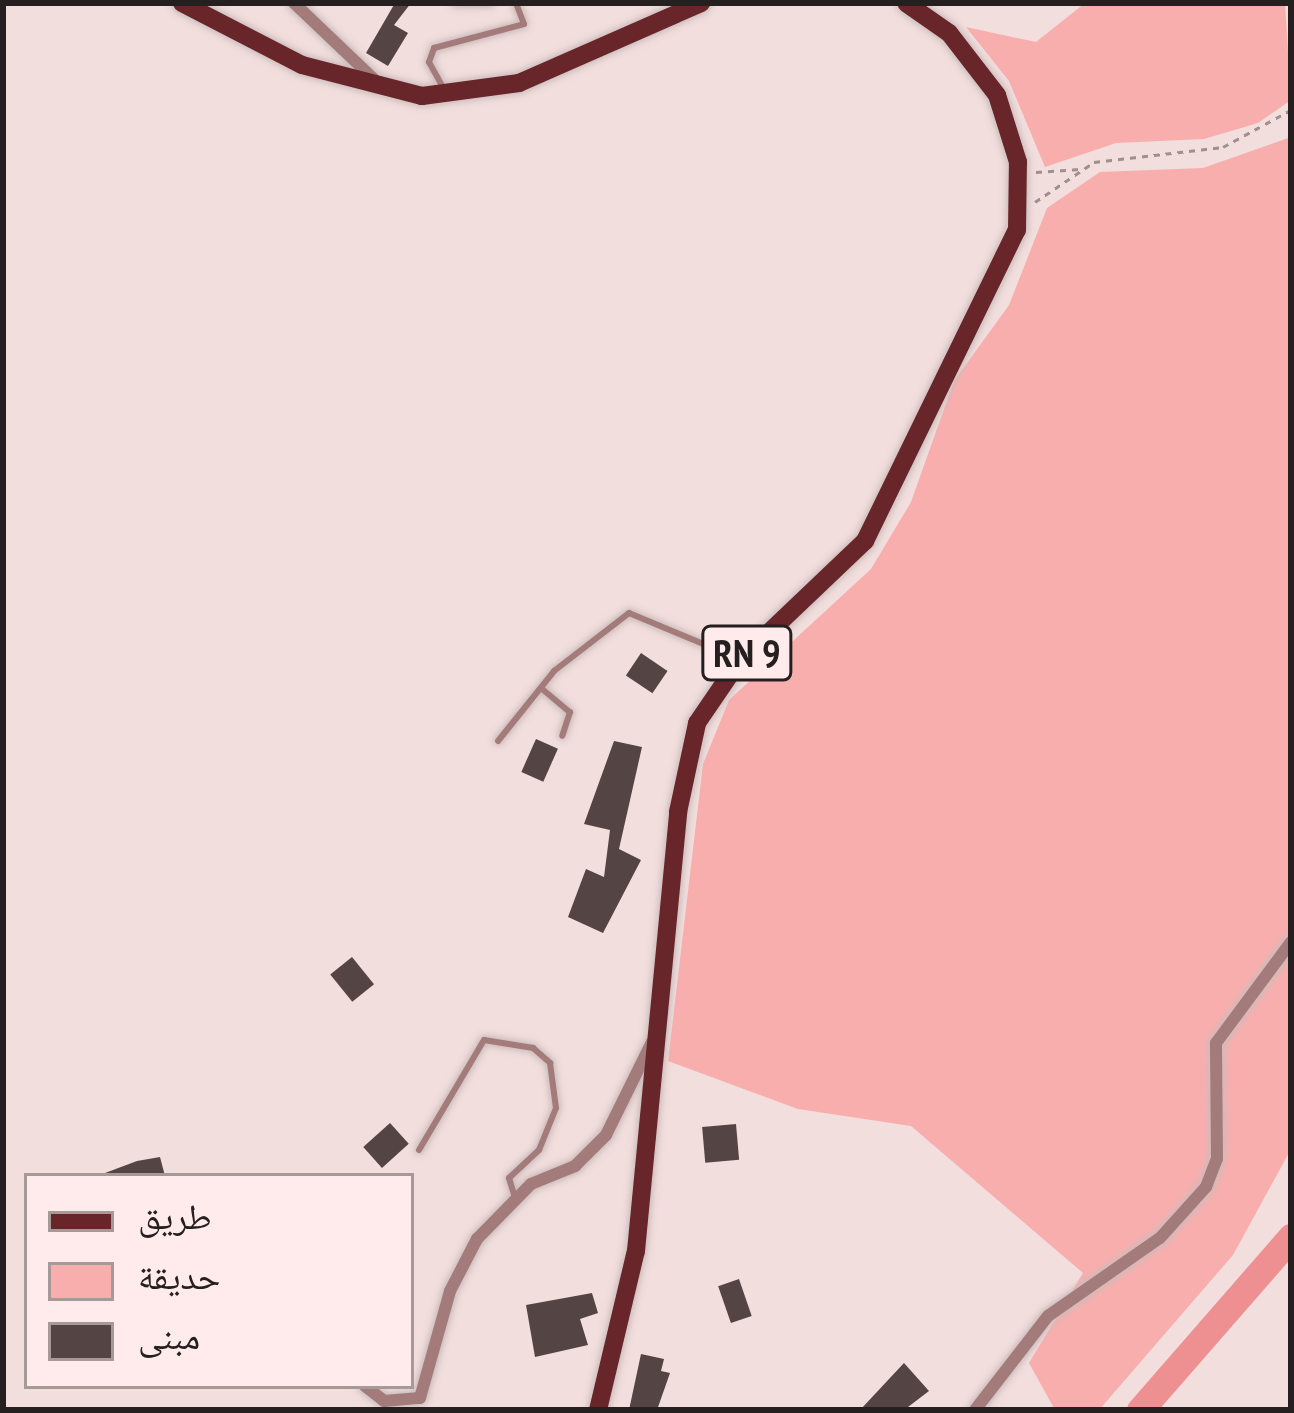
<!DOCTYPE html>
<html>
<head>
<meta charset="utf-8">
<style>
  body { margin:0 }
  #map { position:relative; width:1294px; height:1413px; overflow:hidden; background:#f1dedd; font-family:"PT Sans Narrow","Noto Naskh Arabic",sans-serif }
  div>[style] { position:absolute }
  [style*='--x'] { left:calc(var(--x)*1px); top:calc(var(--y)*1px); width:calc(var(--w)*1px); rotate:calc(var(--a)*1deg) }
  .green>* { inset:0; background:#f9aeae }
  .river>* { height:27px; margin:-13.5px; padding:0 13.5px; transform-origin:13.5px; border-radius:13.5px; background:#ee9091 }
  .building>* { inset:0; background:#544544; transform-origin:0 0 }
  .path>* { height:3px; margin-top:-1.5px; transform-origin:0; background:repeating-linear-gradient(90deg,#9e908f 0 6px,transparent 0 12px) }
  .roads { filter:drop-shadow(0 0 3px #ccbcbb) drop-shadow(0 0 3px #ccbcbb) }
  .service>* { height:6px; margin:-3px; padding:0 3px; transform-origin:3px; border-radius:3px; background:#a47b7b }
  .minor>* { height:12px; margin:-6px; padding:0 6px; transform-origin:6px; border-radius:6px; background:#a47b7b }
  .primary>* { height:18px; margin:-9px; padding:0 9px; transform-origin:9px; border-radius:9px; background:#68252a }
  span { translate:-50% -50%; white-space:nowrap; text-align:center; line-height:1.15; -webkit-text-stroke:12px #ffebeb; paint-order:stroke }
  .shield-label span { padding:3px 9px; background:#ffebeb; border:3px solid; border-radius:9px; -webkit-text-stroke-width:0 }
  .shield-label { font-size:39px; color:#261f1f; font-weight:700 }
  .frame { position:absolute; inset:0; border:6px solid #261f1f; pointer-events:none }
  .legend { position:absolute; left:24px; top:1173px; width:390px; height:216px; box-sizing:border-box; background:#ffebeb; border:3px solid #a89999; margin:0; padding:15px 21px; list-style:none; font-size:36px; color:#261f1f }
  .legend li { display:flex; align-items:center; gap:24px; height:60px }
  .legend b { width:60px; border:3px solid #a89999 }
</style>
</head>
<body>
<div id="map">
  <div class="green">
    <div style="clip-path:polygon(1085px 3px,1285px 3px,1291px 100px,1258px 123px,1204px 139px,1116px 143px,1045px 167px,1009px 81px,966px 27px,1036px 42px)"></div>
    <div style="clip-path:polygon(1291px 137px,1291px 1149px,1233px 1255px,1099px 1410px,1055px 1410px,1029px 1363px,1083px 1273px,911px 1126px,798px 1109px,668px 1061px,703px 764px,729px 700px,871px 569px,911px 502px,954px 381px,1009px 305px,1047px 208px,1100px 172px,1203px 168px)"></div>
  </div>
  <div class="river">
    <div style="--x:1140;--y:1410;--w:230;--a:-48.9"></div>
  </div>
  <div class="building">
    <div style="clip-path:polygon(395px 3px,411px 3px,394px 25px,408px 33px,388px 66px,366px 53px)"></div>
    <div style="left:641px;top:653px;width:32px;height:27px;rotate:34deg"></div>
    <div style="left:536px;top:739px;width:24px;height:36px;rotate:24deg"></div>
    <div style="clip-path:polygon(614px 741px,642px 747px,619px 849px,641px 860px,603px 933px,568px 917px,586px 869px,604px 877px,610px 830px,584px 824px)"></div>
    <div style="left:352px;top:957px;width:35px;height:28px;rotate:51deg"></div>
    <div style="left:390px;top:1123px;width:28px;height:36px;rotate:48deg"></div>
    <div style="left:736px;top:1124px;width:36px;height:34px;rotate:85deg"></div>
    <div style="clip-path:polygon(160px 1157px,165px 1176px,97px 1176px,137px 1161px)"></div>
    <div style="left:739px;top:1279px;width:39px;height:22px;rotate:71deg"></div>
    <div style="clip-path:polygon(592px 1293px,598px 1313px,580px 1319px,588px 1345px,535px 1357px,526px 1305px)"></div>
    <div style="clip-path:polygon(641px 1354px,664px 1359px,661px 1371px,670px 1373px,657px 1410px,629px 1410px)"></div>
    <div style="clip-path:polygon(904px 1363px,929px 1391px,908px 1407px,860px 1410px)"></div>
  </div>
  <div class="path">
    <div style="--x:1036;--y:172;--w:44;--a:-3.9"></div>
    <div style="--x:1035;--y:202;--w:71;--a:-34.1"></div>
    <div style="--x:1094;--y:162;--w:130;--a:-6.6"></div>
    <div style="--x:1223;--y:147;--w:77;--a:-28.6"></div>
  </div>
  <div class="roads">
    <div class="service">
      <div style="--x:455;--y:3;--w:36;--a:0"></div>
      <div style="--x:445;--y:91;--w:33;--a:-119"></div>
      <div style="--x:429;--y:62;--w:15;--a:-70"></div>
      <div style="--x:434;--y:48;--w:93;--a:-14.9"></div>
      <div style="--x:524;--y:24;--w:22;--a:-111"></div>
      <div style="--x:541;--y:688;--w:38;--a:40"></div>
      <div style="--x:570;--y:712;--w:25;--a:108"></div>
      <div style="--x:498;--y:741;--w:90;--a:-51.3"></div>
      <div style="--x:554;--y:671;--w:95;--a:-37.7"></div>
      <div style="--x:629;--y:613;--w:117;--a:22.6"></div>
      <div style="--x:419;--y:1150;--w:128;--a:-59.4"></div>
      <div style="--x:484;--y:1040;--w:50;--a:9.3"></div>
      <div style="--x:533;--y:1048;--w:23;--a:41"></div>
      <div style="--x:550;--y:1063;--w:45;--a:82.4"></div>
      <div style="--x:556;--y:1108;--w:45;--a:112"></div>
      <div style="--x:539;--y:1150;--w:41;--a:137"></div>
      <div style="--x:509;--y:1178;--w:21;--a:73"></div>
    </div>
    <div class="minor">
      <div style="--x:294;--y:3;--w:116;--a:43.6"></div>
      <div style="--x:365;--y:1386;--w:24;--a:38"></div>
      <div style="--x:384;--y:1401;--w:36;--a:-5"></div>
      <div style="--x:420;--y:1398;--w:111;--a:-74.3"></div>
      <div style="--x:450;--y:1291;--w:59;--a:-62.6"></div>
      <div style="--x:477;--y:1239;--w:77;--a:-45.5"></div>
      <div style="--x:531;--y:1184;--w:48;--a:-22.2"></div>
      <div style="--x:575;--y:1166;--w:44;--a:-45"></div>
      <div style="--x:606;--y:1135;--w:104;--a:-63.7"></div>
      <div style="--x:975;--y:1410;--w:119;--a:-52.2"></div>
      <div style="--x:1048;--y:1316;--w:136;--a:-34.9"></div>
      <div style="--x:1160;--y:1238;--w:69;--a:-48"></div>
      <div style="--x:1206;--y:1187;--w:30;--a:-69"></div>
      <div style="--x:1217;--y:1159;--w:116;--a:-90.5"></div>
      <div style="--x:1216;--y:1043;--w:126;--a:-53.4"></div>
    </div>
    <div class="primary">
      <div style="--x:182;--y:3;--w:135;--a:27.3"></div>
      <div style="--x:302;--y:65;--w:124;--a:14.5"></div>
      <div style="--x:422;--y:96;--w:98;--a:-7.6"></div>
      <div style="--x:519;--y:83;--w:199;--a:-23.7"></div>
      <div style="--x:598;--y:1410;--w:163;--a:-76.6"></div>
      <div style="--x:636;--y:1251;--w:441;--a:-84.5"></div>
      <div style="--x:678;--y:812;--w:91;--a:-77.9"></div>
      <div style="--x:697;--y:723;--w:76;--a:-55.7"></div>
      <div style="--x:740;--y:660;--w:173;--a:-43.6"></div>
      <div style="--x:865;--y:541;--w:346;--a:-64"></div>
      <div style="--x:1017;--y:230;--w:68;--a:-89.2"></div>
      <div style="--x:1018;--y:162;--w:70;--a:-107.4"></div>
      <div style="--x:997;--y:95;--w:78;--a:-127.7"></div>
      <div style="--x:949;--y:33;--w:52;--a:-145.1"></div>
    </div>
  </div>
  <div class="shield-label">
    <span style="left:747px;top:653px">RN 9</span>
  </div>
  <div class="frame"></div>
  <ul class="legend">
  <li><b style="height:15px;background:#68252a"></b>طريق</li>
  <li><b style="height:33px;background:#f9aeae"></b>حديقة</li>
  <li><b style="height:33px;background:#544544"></b>مبنى</li>
  </ul>
</div>
</body>
</html>
